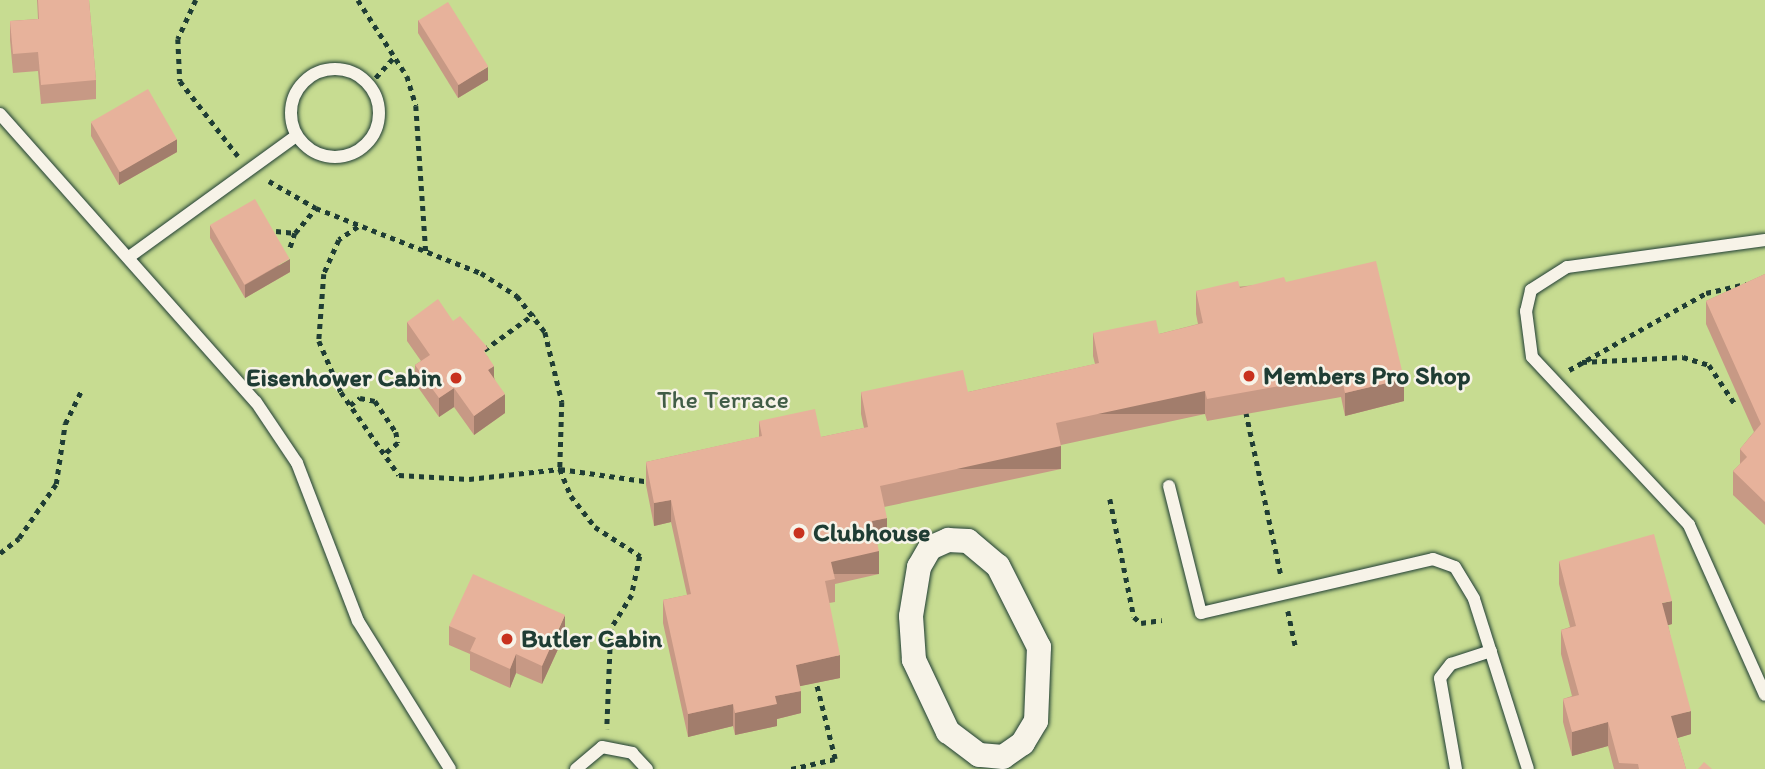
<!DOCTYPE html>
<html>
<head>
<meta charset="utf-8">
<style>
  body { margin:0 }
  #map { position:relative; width:1765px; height:769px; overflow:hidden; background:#f7f3e8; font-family:Itim,sans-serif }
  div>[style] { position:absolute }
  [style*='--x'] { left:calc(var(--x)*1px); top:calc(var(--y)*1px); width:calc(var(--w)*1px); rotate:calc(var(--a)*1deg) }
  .green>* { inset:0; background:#c7dc91; transform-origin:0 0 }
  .path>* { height:4.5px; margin-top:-2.25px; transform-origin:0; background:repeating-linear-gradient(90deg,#1f3d34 0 5px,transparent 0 10px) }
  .roads { filter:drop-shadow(0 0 2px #1f3d34) drop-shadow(0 0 2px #1f3d34) }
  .lane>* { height:12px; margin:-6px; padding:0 6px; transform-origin:6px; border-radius:6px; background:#f7f3e8 }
  .lane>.ring { margin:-6px; padding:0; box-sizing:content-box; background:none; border:12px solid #f7f3e8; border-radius:50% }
  .street>* { height:24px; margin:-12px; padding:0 12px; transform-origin:12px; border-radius:12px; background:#f7f3e8 }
  .wall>* { inset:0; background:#c79985 }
  .shaded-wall>* { inset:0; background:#a27d6c; transform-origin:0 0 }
  .building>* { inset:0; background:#e7b29b; transform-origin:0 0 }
  .dots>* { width:19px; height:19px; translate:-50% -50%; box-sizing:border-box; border:4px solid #f7f3e8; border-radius:50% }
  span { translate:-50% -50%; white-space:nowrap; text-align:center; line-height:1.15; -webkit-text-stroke:5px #f7f3e8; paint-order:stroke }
  .poi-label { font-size:26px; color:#1f3d34; font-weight:700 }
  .left { translate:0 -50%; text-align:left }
  .right { translate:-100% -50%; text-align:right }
  .park-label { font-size:26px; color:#415d47 }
</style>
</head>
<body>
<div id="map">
  <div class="green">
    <div style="left:0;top:0;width:1765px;height:769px"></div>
  </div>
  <div class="path">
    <div style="--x:196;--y:0;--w:43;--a:114.8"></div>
    <div style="--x:178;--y:39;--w:42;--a:87.3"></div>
    <div style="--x:180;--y:81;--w:95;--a:52.3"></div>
    <div style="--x:358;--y:0;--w:90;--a:57.2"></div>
    <div style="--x:407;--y:76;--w:31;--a:73"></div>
    <div style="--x:416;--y:106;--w:146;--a:86.1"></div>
    <div style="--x:369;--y:85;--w:39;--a:-48"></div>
    <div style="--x:269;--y:181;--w:54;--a:29.9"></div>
    <div style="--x:316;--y:208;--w:177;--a:21.5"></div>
    <div style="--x:481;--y:273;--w:43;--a:32.6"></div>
    <div style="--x:517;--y:296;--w:46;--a:52.1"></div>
    <div style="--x:545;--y:332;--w:72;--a:76.3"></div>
    <div style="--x:562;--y:402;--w:67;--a:91.7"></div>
    <div style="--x:560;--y:469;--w:29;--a:68"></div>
    <div style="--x:571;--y:496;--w:39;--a:52"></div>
    <div style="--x:595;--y:527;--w:54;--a:32.8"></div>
    <div style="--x:640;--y:556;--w:40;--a:102"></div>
    <div style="--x:632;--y:595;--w:40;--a:122"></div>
    <div style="--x:611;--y:629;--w:100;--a:92.3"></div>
    <div style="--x:358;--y:227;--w:23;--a:146"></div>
    <div style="--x:339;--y:240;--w:37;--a:114"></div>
    <div style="--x:324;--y:274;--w:67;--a:94.3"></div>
    <div style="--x:319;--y:341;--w:56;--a:66.7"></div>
    <div style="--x:341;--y:392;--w:101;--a:55.1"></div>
    <div style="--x:399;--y:475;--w:70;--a:3.3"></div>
    <div style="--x:469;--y:479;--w:92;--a:-6.3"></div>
    <div style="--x:560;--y:469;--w:92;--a:8.1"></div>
    <div style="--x:276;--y:231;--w:19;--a:6"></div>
    <div style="--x:295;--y:233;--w:19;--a:108"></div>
    <div style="--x:295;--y:233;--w:33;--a:-50"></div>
    <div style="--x:484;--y:350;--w:62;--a:-35.8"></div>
    <div style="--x:1582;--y:362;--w:101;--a:-2.8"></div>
    <div style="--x:1683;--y:357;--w:27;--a:17"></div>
    <div style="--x:1709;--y:365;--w:47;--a:56.3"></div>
    <div style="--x:1569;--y:370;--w:157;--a:-29.3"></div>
    <div style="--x:1706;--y:293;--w:41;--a:-12.7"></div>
    <div style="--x:350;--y:405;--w:12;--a:-35"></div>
    <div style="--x:360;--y:398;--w:15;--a:11"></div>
    <div style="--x:375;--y:401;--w:37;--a:56"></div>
    <div style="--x:396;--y:432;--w:11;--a:80"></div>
    <div style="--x:398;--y:443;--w:17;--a:140"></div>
    <div style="--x:1246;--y:412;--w:167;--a:77.9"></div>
    <div style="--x:1110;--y:499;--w:120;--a:78.5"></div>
    <div style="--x:1134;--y:617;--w:9;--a:41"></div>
    <div style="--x:1141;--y:623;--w:21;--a:-8"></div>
    <div style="--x:0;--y:553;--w:24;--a:-38"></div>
    <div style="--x:19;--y:538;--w:65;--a:-55.6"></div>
    <div style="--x:56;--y:484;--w:61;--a:-81.5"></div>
    <div style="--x:65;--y:424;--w:39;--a:-64"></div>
    <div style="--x:1288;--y:611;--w:38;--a:78"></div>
    <div style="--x:791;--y:769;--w:45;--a:-12.8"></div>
    <div style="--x:835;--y:759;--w:78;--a:-104"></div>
  </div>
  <div class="roads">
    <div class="lane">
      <div class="ring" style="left:291px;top:69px;width:76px;height:76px"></div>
      <div style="--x:0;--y:114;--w:385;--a:48.4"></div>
      <div style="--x:256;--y:402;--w:73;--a:56.1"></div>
      <div style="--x:297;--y:463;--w:169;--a:68.9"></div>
      <div style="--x:358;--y:621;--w:174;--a:58.1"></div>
      <div style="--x:1765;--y:240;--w:200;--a:172.2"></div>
      <div style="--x:1567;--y:267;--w:43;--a:147.4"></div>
      <div style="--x:1531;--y:290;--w:22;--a:103"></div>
      <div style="--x:1526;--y:311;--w:46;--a:82.6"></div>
      <div style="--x:1532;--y:357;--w:230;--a:46.9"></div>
      <div style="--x:1689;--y:525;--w:186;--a:65.9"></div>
      <div style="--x:129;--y:257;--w:206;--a:-35.9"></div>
      <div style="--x:1169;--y:486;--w:131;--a:75.9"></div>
      <div style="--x:1201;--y:613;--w:238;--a:-13.1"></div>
      <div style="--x:1433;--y:559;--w:23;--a:20"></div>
      <div style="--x:1455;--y:567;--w:37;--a:59"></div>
      <div style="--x:1474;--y:599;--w:178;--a:72.4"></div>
      <div style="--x:576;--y:769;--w:34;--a:-40"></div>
      <div style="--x:602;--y:747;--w:31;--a:11"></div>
      <div style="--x:632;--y:753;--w:22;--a:47"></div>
      <div style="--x:1456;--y:769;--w:92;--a:-100"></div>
      <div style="--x:1440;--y:678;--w:18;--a:-52"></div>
      <div style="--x:1451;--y:664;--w:42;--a:-18"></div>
    </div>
    <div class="street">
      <div style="--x:948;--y:540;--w:20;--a:3"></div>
      <div style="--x:968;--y:541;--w:39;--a:40"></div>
      <div style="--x:998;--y:566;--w:91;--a:63.2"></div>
      <div style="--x:1039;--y:647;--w:74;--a:92.3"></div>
      <div style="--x:1036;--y:721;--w:26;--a:121"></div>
      <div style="--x:1023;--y:743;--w:24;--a:145"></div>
      <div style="--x:1003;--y:757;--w:24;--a:-175"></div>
      <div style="--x:979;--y:755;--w:39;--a:-143"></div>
      <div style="--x:948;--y:732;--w:80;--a:-115.3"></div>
      <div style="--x:914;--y:660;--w:44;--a:-93.9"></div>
      <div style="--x:911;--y:616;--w:50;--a:-80.7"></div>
      <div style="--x:919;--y:567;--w:22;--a:-60"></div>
      <div style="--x:930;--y:548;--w:20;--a:-24"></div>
    </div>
  </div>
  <div class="wall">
    <div style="clip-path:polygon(37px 0,89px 0,96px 80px,96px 99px,41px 104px,38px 71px,13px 73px,10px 40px,10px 21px,38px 19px)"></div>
    <div style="clip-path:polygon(418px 20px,488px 80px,458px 98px,418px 33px)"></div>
    <div style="clip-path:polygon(91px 123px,177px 152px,119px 185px,91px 136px)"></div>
    <div style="clip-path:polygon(210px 225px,290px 272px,245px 298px,210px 238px)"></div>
    <div style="clip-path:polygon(1765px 274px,1765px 525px,1733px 495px,1733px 471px,1740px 464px,1740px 449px,1754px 432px,1706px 324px,1706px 301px)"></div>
    <div style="clip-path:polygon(1286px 282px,1404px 401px,1345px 416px,1341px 397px,1207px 421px,1205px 414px,1061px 445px,1061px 469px,884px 507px,887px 540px,877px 542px,879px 574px,835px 584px,835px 602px,829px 603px,840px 678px,800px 686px,801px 713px,777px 719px,777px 726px,735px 735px,733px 726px,688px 737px,663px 623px,663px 600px,687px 595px,671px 522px,654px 526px,646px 485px,646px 462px,759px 437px,759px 421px,821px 437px,864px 428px,861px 414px,861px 392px,968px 392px,1095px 364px,1093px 356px,1093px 333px,1159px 334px,1198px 324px,1196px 314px,1196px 291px)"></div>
    <div style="clip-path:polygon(453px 321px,488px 357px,505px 413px,474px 435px,454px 407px,439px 417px,415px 383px,415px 365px,421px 361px,407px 341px,407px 322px)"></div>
    <div style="clip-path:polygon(1559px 561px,1672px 624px,1668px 625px,1691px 734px,1677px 738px,1686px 769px,1614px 769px,1608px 746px,1572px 756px,1563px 722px,1563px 699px,1572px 696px,1561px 654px,1561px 630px,1570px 627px,1559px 584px)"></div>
    <div style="clip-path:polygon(449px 626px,565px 634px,542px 684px,516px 673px,510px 688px,470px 670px,470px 654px,449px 645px)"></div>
  </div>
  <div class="shaded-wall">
    <div style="clip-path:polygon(488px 67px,488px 80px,458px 98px,458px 85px)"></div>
    <div style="clip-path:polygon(177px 139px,177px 152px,119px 185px,119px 172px)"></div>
    <div style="clip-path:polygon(290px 259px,290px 272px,245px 298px,245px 285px)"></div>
    <div style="clip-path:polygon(494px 366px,494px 384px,488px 370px)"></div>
    <div style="clip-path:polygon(1404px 379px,1404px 401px,1345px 416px,1345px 393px)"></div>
    <div style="clip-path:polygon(454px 388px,454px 407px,439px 417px,439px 398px)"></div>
    <div style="left:1205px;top:391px;width:23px;height:152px;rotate:90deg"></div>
    <div style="clip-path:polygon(505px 394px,505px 413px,474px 435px,474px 416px)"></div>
    <div style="left:1061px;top:446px;width:23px;height:185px;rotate:90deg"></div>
    <div style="clip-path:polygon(671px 500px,671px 522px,654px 526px,654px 503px)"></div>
    <div style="clip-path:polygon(887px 518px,887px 540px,872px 544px,872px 521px)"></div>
    <div style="left:879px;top:551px;width:23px;height:49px;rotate:90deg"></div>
    <div style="clip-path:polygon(1672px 601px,1672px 624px,1662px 627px,1662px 603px)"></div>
    <div style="clip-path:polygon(565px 615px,565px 634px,542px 684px,542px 666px)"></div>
    <div style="clip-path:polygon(516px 654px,516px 673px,510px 688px,510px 669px)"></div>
    <div style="clip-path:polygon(840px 655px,840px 678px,796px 687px,796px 665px)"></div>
    <div style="clip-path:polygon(801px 691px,801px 713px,777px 719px,777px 726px,735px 735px,735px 713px,775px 696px)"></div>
    <div style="clip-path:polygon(733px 704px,733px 726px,688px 737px,688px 714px)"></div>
    <div style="clip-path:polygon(1691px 711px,1691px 734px,1671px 740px,1671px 716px)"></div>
    <div style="clip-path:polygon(1608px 722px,1608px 746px,1572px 756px,1572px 732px)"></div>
  </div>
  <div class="building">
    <div style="clip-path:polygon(38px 0,89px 0,96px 80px,41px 85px,38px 52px,13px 54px,10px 21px,39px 19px)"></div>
    <div style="left:448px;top:2px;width:76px;height:35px;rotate:58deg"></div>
    <div style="left:148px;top:89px;width:58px;height:66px;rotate:60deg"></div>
    <div style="left:255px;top:199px;width:69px;height:52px;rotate:60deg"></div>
    <div style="clip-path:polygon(1376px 261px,1404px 379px,1345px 393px,1341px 375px,1207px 399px,1205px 391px,1056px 423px,1061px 446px,880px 486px,887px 518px,872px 521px,879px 551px,831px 562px,835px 579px,825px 581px,840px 655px,796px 665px,801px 691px,775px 696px,777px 704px,735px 713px,733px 704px,688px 714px,663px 600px,691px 594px,671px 500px,654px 503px,646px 462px,762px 436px,759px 421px,815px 409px,821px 437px,868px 427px,861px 392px,963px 370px,968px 392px,1099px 363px,1093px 333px,1156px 320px,1159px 334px,1203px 323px,1196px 291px,1238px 281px,1240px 288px,1284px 277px,1286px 282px)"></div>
    <div style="clip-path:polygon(1765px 274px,1765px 502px,1733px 471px,1747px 457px,1740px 449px,1761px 424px,1706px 301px)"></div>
    <div style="clip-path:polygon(438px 299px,453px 321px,460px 316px,488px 348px,484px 351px,494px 366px,488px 370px,505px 394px,474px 416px,454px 388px,439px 398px,415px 365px,430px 355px,407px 322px)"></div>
    <div style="clip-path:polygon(1654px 534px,1672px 601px,1662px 603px,1691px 711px,1671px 716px,1686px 769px,1639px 769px,1638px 764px,1619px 763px,1608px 722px,1572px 732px,1563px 699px,1579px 695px,1561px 630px,1576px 626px,1559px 561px)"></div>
    <div style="clip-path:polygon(473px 574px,565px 615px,542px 666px,516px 654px,510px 669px,470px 651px,476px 638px,449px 626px)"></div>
    <div style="clip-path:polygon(1704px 762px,1712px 769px,1698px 769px)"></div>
  </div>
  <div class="dots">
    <div style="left:1249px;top:376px;background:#c8321e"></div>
    <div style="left:456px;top:378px;background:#c8321e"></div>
    <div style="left:799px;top:533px;background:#c8321e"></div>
    <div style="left:507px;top:639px;background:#c8321e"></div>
  </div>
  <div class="poi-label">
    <span class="left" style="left:1263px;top:376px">Members Pro Shop</span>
    <span class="right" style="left:442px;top:378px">Eisenhower Cabin</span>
    <span class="left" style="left:813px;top:533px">Clubhouse</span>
    <span class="left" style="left:521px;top:639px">Butler Cabin</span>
  </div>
  <div class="park-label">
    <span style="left:723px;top:400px">The Terrace</span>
  </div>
</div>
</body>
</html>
